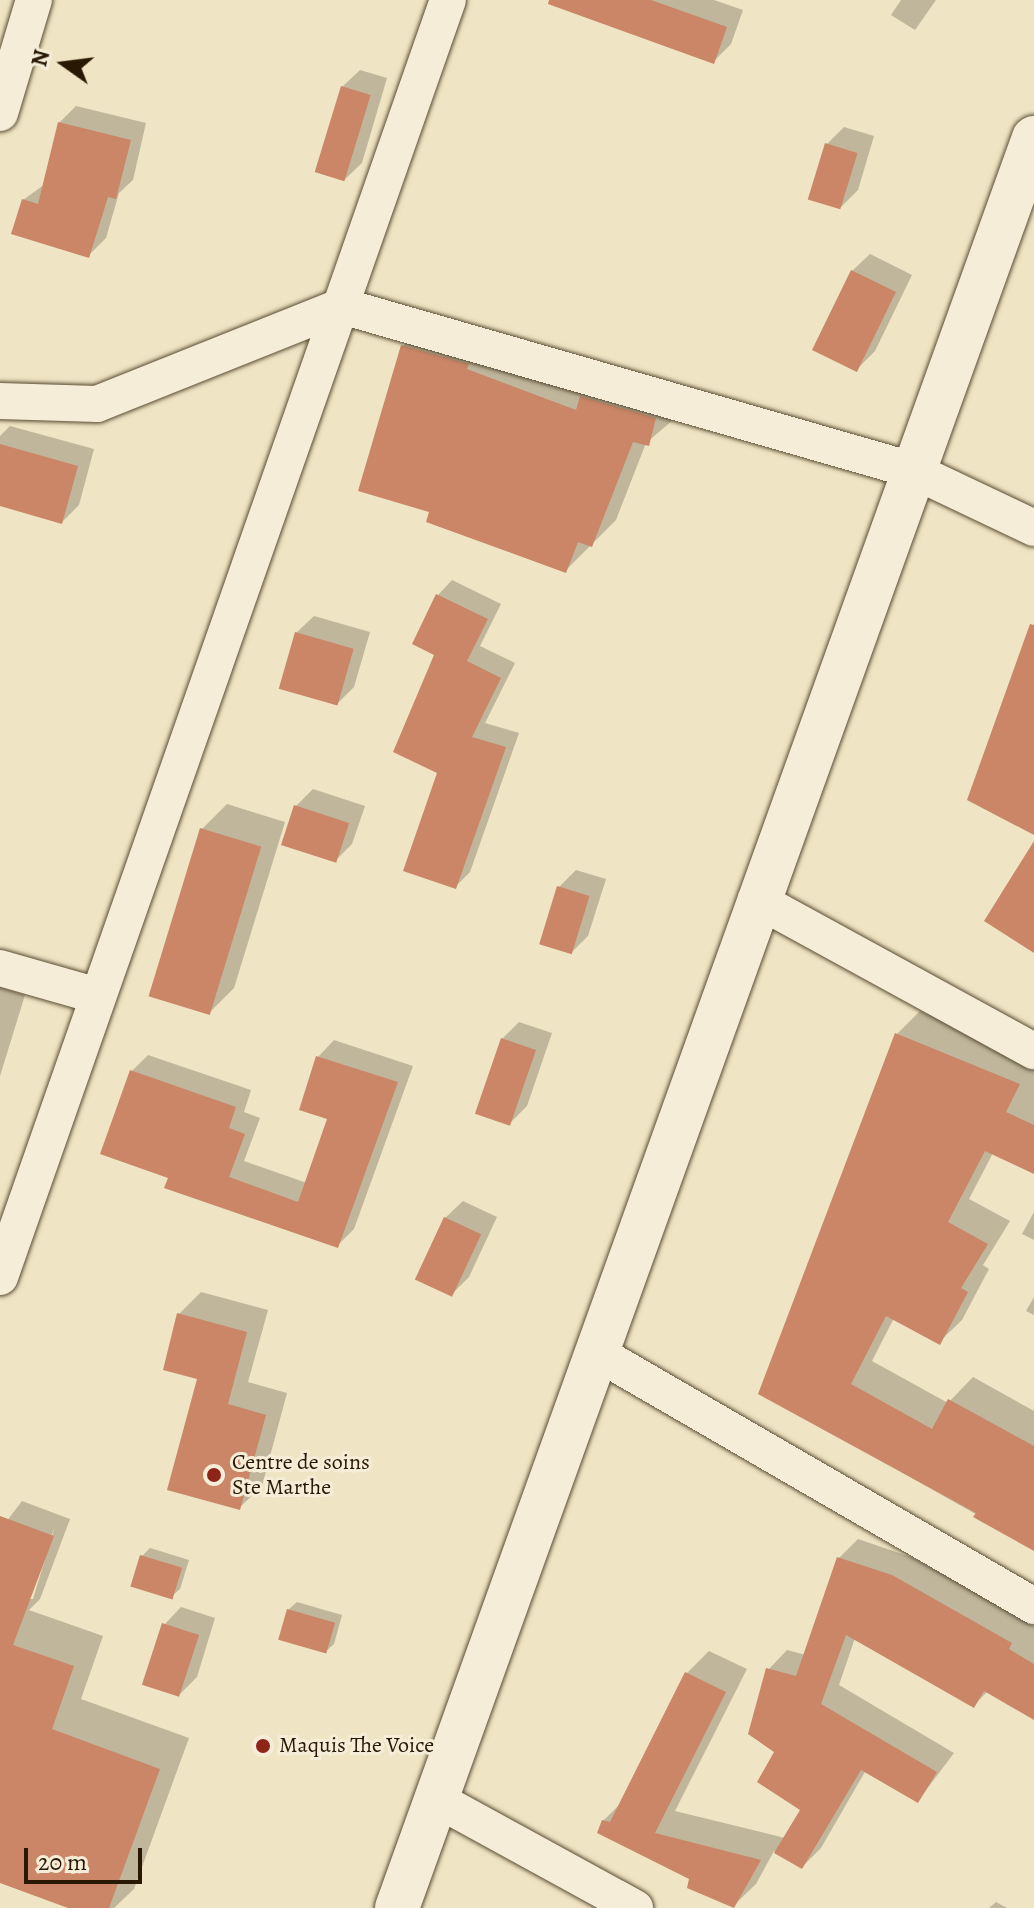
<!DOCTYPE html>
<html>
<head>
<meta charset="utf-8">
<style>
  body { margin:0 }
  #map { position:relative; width:1034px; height:1908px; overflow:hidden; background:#efe4c3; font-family:Alegreya,serif }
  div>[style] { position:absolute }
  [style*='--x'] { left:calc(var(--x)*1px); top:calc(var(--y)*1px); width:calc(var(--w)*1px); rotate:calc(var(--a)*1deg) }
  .shadow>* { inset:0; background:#0003 }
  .building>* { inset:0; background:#ca8666; transform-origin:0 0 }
  .roads { filter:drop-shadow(0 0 2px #5a4c34) drop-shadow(0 0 2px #5a4c34) }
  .minor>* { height:36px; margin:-18px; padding:0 18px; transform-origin:18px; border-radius:18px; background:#f5edd8 }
  .tertiary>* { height:44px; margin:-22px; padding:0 22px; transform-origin:22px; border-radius:22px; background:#f5edd8 }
  .dots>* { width:22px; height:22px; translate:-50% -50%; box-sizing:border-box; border:4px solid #f5edd8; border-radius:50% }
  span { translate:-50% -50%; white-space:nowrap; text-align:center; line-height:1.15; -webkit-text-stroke:6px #f5edd8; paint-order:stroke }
  .poi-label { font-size:22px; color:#291904 }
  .left { translate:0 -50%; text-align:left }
  .north { position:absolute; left:24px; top:24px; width:80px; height:80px; -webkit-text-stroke:6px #f5edd8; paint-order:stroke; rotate:284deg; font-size:22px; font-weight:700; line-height:32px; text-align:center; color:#291904 }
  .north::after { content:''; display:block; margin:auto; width:28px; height:36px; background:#291904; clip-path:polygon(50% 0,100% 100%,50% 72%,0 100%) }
  .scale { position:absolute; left:24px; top:1848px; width:118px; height:36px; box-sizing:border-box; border:4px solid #291904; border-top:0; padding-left:10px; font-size:24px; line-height:28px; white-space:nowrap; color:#291904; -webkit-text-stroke:6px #f5edd8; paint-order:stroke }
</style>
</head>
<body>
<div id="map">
  <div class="shadow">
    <div style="clip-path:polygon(616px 0,714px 0,743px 10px,731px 44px,714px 61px)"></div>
    <div style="clip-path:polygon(901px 0,936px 0,915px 30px,891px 15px)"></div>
    <div style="clip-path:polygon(360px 70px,387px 78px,362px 163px,344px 180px,342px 87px)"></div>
    <div style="clip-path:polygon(76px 106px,146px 123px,133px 180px,119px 193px,106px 238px,88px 256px,23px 200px,45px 184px,59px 123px)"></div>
    <div style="clip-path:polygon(844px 127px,874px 136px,858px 190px,841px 207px,827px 144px)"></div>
    <div style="clip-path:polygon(870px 254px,912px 275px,875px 351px,858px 368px,852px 271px)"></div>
    <div style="clip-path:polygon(427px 322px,673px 420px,646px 443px,616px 520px,565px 571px,432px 511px,403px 346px)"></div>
    <div style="clip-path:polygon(10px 426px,94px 449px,79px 505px,62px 522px,0 504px,0 436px)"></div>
    <div style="clip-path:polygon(452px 580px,501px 604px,480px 646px,515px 663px,485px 723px,519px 733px,470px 872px,455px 887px,439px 771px,437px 654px,438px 595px)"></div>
    <div style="clip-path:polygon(314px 616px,370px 632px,354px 687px,337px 704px,296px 633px)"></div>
    <div style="clip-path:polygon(313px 789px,365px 806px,352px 844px,335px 861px,296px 806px)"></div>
    <div style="clip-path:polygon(227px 804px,285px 822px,234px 988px,209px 1013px,202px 829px)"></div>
    <div style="clip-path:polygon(576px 870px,606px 879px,588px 936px,571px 953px,559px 887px)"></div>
    <div style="clip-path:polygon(0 987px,25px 995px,0 1076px)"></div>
    <div style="clip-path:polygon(920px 1011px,1034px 1057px,1034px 1150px,993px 1153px,969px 1199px,1010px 1221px,983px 1265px,989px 1269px,962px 1320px,939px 1342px,894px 1318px,872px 1361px,948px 1403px,973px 1377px,1034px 1411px,1034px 1547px,761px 1393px,897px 1034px)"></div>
    <div style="clip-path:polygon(519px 1022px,552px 1033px,527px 1106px,510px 1123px,502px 1039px)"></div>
    <div style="clip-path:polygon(334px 1040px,413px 1066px,354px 1229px,338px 1245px,170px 1177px,132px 1071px,148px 1055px,251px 1090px,244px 1112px,260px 1118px,244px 1161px,307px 1183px,330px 1118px,318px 1057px)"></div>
    <div style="clip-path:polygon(463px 1201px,497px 1217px,469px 1277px,452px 1294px,445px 1218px)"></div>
    <div style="clip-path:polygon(1034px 1212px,1034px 1240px,1022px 1234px)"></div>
    <div style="clip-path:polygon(201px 1292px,268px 1310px,248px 1382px,287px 1393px,262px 1486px,239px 1508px,179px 1314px)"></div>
    <div style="clip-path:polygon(1034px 1297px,1034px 1315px,1026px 1311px)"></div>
    <div style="clip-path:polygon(evenodd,22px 1501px,70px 1519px,40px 1599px,29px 1610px,103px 1636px,81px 1699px,189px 1738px,134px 1889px,114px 1908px,74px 1908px,0 1881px,0 1530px,22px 1501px,55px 1526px,33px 1599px,28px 1599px,55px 1526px)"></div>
    <div style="clip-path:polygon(858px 1539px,911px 1557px,1034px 1622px,1034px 1711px,988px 1691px,974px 1705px,855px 1638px,839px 1685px,954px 1753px,918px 1801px,866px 1770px,821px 1848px,802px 1867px,774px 1851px,756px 1884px,733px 1906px,603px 1821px,622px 1802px,687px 1673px,709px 1651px,747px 1669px,675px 1811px,785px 1838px,803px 1809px,777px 1752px,768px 1670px,787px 1650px,806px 1655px,839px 1558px)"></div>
    <div style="clip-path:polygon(150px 1548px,189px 1560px,180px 1589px,171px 1597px,142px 1556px)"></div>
    <div style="clip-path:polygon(297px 1602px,342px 1615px,334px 1644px,325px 1652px,288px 1610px)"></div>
    <div style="clip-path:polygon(181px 1607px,215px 1618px,197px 1677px,180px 1694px,164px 1625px)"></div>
    <div style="clip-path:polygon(996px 1902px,1007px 1908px,989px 1908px)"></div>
  </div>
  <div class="building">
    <div style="clip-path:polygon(549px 0,651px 0,727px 27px,714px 64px,548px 4px)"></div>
    <div style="left:341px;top:86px;width:31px;height:90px;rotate:17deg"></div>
    <div style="clip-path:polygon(58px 122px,131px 140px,116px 199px,108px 197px,89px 258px,11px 234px,22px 199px,38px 204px)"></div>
    <div style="left:825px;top:143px;width:34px;height:59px;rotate:17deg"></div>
    <div style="left:851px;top:270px;width:50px;height:89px;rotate:26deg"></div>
    <div style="clip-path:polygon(401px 345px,469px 364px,467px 369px,576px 410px,580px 396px,656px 418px,649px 446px,633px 442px,592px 547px,578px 542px,566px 573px,426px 522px,429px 512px,358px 491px)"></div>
    <div style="clip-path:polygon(0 444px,78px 466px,62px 524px,0 506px)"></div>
    <div style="clip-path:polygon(436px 594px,488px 619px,467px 661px,501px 678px,472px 737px,506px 747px,456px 889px,403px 871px,437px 773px,393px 752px,434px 655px,412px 644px)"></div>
    <div style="clip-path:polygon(1030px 624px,1034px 625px,1034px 835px,967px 800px)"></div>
    <div style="left:295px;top:632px;width:61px;height:59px;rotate:16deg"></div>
    <div style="left:294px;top:805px;width:58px;height:42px;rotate:18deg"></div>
    <div style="left:200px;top:828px;width:64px;height:176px;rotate:17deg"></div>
    <div style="clip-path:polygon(1034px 841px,1034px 953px,984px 921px)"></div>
    <div style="left:557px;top:886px;width:34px;height:61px;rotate:17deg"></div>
    <div style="clip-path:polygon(895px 1033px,1020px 1084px,1006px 1112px,1034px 1125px,1034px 1174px,985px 1151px,948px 1222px,988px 1244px,961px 1288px,968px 1292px,940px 1345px,886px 1316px,851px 1384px,932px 1429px,948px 1399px,1034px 1446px,1034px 1551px,973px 1517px,976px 1513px,758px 1394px)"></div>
    <div style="left:501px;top:1038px;width:37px;height:80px;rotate:19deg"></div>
    <div style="clip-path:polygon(316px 1056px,398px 1082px,338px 1248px,164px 1188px,168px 1178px,100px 1154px,130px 1070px,236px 1107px,229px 1128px,245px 1134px,229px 1177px,298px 1202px,327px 1119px,299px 1110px)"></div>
    <div style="left:444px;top:1217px;width:41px;height:69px;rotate:25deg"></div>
    <div style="clip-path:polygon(177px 1313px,247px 1332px,228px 1404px,266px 1415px,240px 1510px,167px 1490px,197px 1379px,163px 1370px)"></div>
    <div style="clip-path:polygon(0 1516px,54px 1536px,13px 1645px,74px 1666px,52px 1729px,160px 1769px,109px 1908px,68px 1908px,0 1883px)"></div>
    <div style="left:140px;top:1555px;width:44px;height:33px;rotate:17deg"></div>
    <div style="clip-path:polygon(837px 1557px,892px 1575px,1012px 1643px,1009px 1649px,1034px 1664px,1034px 1720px,984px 1691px,974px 1708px,846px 1635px,821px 1704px,937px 1772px,918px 1803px,861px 1770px,802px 1869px,774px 1853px,800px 1810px,757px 1782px,774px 1752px,748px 1734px,766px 1668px,796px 1676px)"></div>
    <div style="left:287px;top:1609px;width:50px;height:32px;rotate:16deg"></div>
    <div style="left:162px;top:1623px;width:39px;height:65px;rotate:18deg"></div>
    <div style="clip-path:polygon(685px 1672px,726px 1692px,655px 1833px,761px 1860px,734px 1908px,687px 1888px,689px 1879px,597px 1833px,602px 1820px,610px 1822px)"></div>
  </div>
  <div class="roads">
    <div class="minor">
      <div style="--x:0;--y:113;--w:118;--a:-73.3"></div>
      <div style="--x:0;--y:401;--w:97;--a:1.8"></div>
      <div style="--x:97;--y:404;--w:264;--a:-21.8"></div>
      <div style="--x:342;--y:306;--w:593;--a:16.05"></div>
      <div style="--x:912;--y:470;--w:135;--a:25.4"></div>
      <div style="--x:756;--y:899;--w:317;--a:28.7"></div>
      <div style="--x:0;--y:968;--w:102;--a:15.9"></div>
      <div style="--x:0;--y:1277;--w:1353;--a:-70.67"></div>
      <div style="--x:599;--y:1354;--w:503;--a:30.08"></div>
      <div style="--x:436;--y:1799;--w:227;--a:28.7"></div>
    </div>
    <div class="tertiary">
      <div style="--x:397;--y:1908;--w:1881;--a:-70.21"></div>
    </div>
  </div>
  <div class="dots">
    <div style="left:214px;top:1475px;background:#8f2418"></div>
    <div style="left:263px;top:1746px;background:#8f2418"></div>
  </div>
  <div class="poi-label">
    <span class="left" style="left:232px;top:1475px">Centre de soins<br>Ste Marthe</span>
    <span class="left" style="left:279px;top:1746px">Maquis The Voice</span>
  </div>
  <div class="north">N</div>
  <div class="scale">20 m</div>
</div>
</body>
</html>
